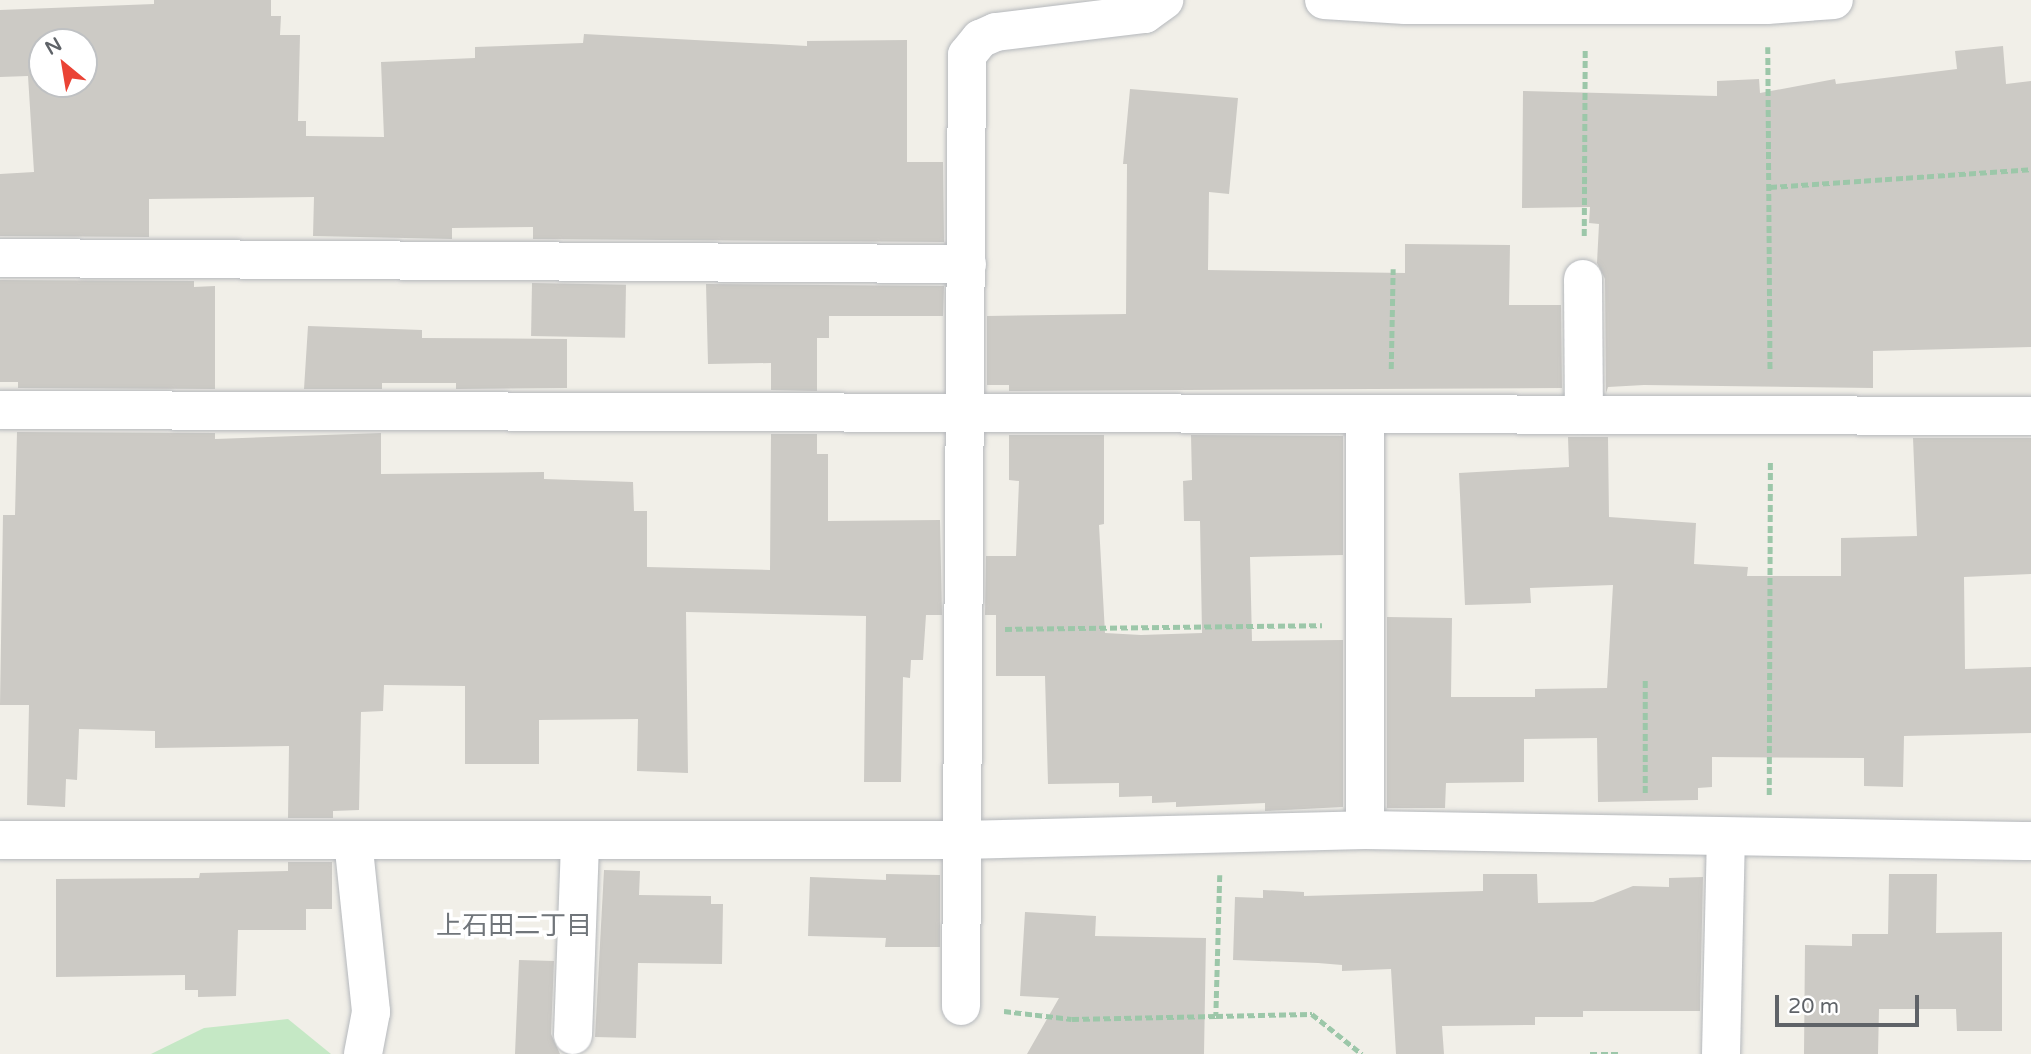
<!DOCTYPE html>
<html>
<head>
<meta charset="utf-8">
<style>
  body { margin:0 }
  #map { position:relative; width:2031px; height:1054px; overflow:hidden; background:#f1efe8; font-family:"Varela Round","Noto Sans JP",sans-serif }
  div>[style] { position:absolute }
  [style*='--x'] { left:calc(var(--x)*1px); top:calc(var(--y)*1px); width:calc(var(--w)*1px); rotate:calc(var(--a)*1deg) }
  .green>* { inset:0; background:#c5e8c5 }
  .building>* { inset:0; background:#cccac5; transform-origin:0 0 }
  .path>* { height:4.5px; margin-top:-2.25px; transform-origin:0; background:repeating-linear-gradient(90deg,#9cc7a9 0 7px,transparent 0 10.5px) }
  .roads { filter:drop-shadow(0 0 2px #b5b8bc) drop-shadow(0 0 2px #b5b8bc) }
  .minor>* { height:38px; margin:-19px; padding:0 19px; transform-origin:19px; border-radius:19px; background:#fff }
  span { translate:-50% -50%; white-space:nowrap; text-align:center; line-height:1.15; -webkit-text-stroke:7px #fff; paint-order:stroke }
  .neighbourhood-label { font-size:26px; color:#70757a }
  .north { position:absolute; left:28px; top:28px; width:70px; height:70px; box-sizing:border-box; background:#fff; border:2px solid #bfc1c3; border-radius:50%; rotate:330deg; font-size:19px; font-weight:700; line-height:28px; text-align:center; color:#5f6368 }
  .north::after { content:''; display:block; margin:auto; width:24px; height:32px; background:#ea4335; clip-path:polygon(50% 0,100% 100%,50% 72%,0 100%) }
  .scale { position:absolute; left:1775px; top:995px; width:144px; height:32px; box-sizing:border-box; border:4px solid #5f6368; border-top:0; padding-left:9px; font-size:21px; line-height:24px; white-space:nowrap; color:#5f6368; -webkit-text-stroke:5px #fff; paint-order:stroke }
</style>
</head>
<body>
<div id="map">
  <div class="green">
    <div style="clip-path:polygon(288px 1019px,331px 1054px,151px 1054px,204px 1028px)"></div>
  </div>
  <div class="building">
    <div style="clip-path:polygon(evenodd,154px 0,271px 0,271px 16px,281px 16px,280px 35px,300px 35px,298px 121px,306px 121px,306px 136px,384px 137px,381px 62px,475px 58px,475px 47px,583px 43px,584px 34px,807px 46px,807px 41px,907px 40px,907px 162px,943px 162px,944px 242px,533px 239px,533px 227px,452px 228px,452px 239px,313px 236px,314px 197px,149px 199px,149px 237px,0 236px,0 174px,34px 172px,28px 76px,0 77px,0 10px,154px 4px,154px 0,42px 42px,84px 42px,84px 84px,42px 84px,42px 42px)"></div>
    <div style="clip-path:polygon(2003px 46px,2006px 84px,2031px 81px,2031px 347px,1873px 351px,1873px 388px,1644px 385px,1608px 387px,1606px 393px,1605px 279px,1597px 263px,1599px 224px,1589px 223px,1590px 207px,1522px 208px,1523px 91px,1717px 96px,1717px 81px,1759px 79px,1760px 93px,1835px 79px,1836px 84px,1957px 69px,1955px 51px)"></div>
    <div style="clip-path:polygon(1130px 89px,1238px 98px,1229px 194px,1209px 192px,1208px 270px,1405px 273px,1405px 244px,1510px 245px,1509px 305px,1561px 305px,1562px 388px,1009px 391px,1009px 385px,987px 385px,987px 316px,1126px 314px,1127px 164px,1123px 164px)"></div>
    <div style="clip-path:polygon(0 280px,194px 281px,194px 287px,215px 286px,215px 389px,18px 388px,18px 382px,0 382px)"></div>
    <div style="left:532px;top:283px;width:94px;height:53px;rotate:1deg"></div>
    <div style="clip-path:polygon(706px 284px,944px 286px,943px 316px,829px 316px,829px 338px,817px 338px,817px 391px,771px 390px,771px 363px,708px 364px)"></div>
    <div style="clip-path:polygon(308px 326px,422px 330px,422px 338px,567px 339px,567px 388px,456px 389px,456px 383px,382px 383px,382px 389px,304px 389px)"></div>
    <div style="clip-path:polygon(17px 432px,215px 433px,215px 439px,381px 433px,381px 474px,544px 472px,544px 479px,633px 482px,634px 511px,647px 511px,647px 567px,770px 570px,771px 434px,817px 434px,817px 454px,828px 454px,828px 521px,940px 520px,942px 615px,926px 615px,923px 660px,911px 660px,910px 678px,903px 677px,901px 782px,864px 782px,866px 616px,686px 612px,688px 773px,637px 771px,638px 719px,539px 720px,539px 764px,465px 764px,465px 686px,384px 685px,383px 711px,361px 712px,359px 810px,333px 811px,333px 818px,288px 818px,289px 746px,155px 748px,155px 731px,79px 729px,77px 780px,66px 779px,65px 807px,27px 805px,29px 705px,0 705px,3px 515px,15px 515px)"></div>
    <div style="clip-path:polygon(1009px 435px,1104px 435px,1104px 524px,1099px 525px,1105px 633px,1141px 635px,1202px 633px,1200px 521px,1184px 521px,1183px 481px,1192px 480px,1191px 435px,1343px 436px,1343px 555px,1250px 557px,1252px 641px,1343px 640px,1343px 807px,1265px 811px,1265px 803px,1176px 807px,1176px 802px,1152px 803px,1152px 796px,1119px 797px,1119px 783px,1048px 784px,1045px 676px,996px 676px,996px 615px,985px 615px,986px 556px,1016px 556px,1019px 481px,1009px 480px)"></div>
    <div style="clip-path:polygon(1568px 437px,1608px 437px,1609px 517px,1696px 523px,1694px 564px,1748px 567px,1747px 576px,1841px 576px,1841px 538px,1917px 536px,1913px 438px,2031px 438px,2031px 574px,1964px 577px,1965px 669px,2031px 667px,2031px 733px,1904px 736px,1903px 787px,1864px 786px,1864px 758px,1712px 757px,1712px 787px,1698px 788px,1698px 800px,1598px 802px,1597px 738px,1524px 739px,1524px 782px,1446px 783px,1445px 808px,1387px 808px,1387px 617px,1452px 618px,1451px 697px,1535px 697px,1535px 689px,1607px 688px,1613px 585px,1530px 588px,1531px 603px,1465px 605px,1459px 473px,1569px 467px)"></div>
    <div style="clip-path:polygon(288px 862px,332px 862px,332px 909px,306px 909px,306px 930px,238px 930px,236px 996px,198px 997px,198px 990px,185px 990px,185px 975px,56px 977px,56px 879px,199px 878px,200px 873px,288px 871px)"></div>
    <div style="clip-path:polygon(604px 870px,640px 871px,639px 895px,711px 896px,711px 904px,723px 904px,722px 964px,638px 963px,636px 1038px,595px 1037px)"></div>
    <div style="clip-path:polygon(886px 874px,940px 875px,940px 947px,885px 947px,886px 938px,808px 936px,810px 877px,886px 880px)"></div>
    <div style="clip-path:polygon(1483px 874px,1537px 874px,1538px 903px,1593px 902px,1633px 886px,1669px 887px,1669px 878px,1703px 877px,1700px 1011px,1583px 1011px,1583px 1017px,1535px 1017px,1535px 1025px,1442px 1026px,1444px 1054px,1396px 1054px,1391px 969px,1342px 971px,1342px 965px,1318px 963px,1233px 960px,1235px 897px,1263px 898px,1263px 890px,1304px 892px,1304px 896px,1483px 891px)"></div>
    <div style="clip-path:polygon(1889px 874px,1937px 874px,1936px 933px,2002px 932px,2002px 1031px,1957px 1031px,1956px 1009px,1879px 1009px,1878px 1054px,1804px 1054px,1805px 945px,1852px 946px,1852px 934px,1888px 934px)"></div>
    <div style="clip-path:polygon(1025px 912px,1096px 916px,1095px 936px,1206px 938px,1204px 1054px,1027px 1054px,1059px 998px,1020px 996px)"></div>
    <div style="clip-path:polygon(519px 960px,554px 961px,551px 1034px,560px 1054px,515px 1054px)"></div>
  </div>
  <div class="path">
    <div style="--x:1768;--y:47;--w:324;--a:89.6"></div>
    <div style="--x:1770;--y:187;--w:262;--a:-3.9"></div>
    <div style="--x:1584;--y:236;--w:187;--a:-89.7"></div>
    <div style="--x:1391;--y:369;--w:100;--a:-88.9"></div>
    <div style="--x:1005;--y:629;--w:317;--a:-0.7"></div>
    <div style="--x:1645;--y:793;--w:115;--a:-90"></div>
    <div style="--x:1769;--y:795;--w:335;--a:-89.8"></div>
    <div style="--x:1220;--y:875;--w:141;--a:91.6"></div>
    <div style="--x:1216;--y:1016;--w:96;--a:-1.2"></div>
    <div style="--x:1312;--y:1014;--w:64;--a:38.7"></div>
    <div style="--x:1004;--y:1011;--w:68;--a:6.7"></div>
    <div style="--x:1072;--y:1019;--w:144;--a:-1.2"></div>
    <div style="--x:1590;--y:1054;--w:31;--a:0"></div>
  </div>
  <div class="roads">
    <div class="minor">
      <div style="--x:1324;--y:0;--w:81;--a:3.5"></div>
      <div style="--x:1405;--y:5;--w:362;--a:0"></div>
      <div style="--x:1767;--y:5;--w:67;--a:-4.3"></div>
      <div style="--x:0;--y:258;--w:967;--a:0.36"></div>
      <div style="--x:1583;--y:279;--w:136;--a:89.6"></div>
      <div style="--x:0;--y:410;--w:2031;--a:0.17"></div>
      <div style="--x:1365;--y:414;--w:416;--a:90"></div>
      <div style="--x:0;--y:840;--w:961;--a:0"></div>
      <div style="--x:961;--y:840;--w:404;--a:-1.4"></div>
      <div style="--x:1365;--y:830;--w:666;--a:0.95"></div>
      <div style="--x:353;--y:840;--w:173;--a:84"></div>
      <div style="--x:371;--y:1012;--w:43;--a:100.8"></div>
      <div style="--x:961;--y:1006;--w:951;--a:-89.64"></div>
      <div style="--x:967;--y:55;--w:21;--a:-51"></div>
      <div style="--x:980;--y:39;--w:17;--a:-24"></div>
      <div style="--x:996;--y:32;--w:150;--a:-6.9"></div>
      <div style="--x:1145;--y:14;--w:24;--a:-36"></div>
      <div style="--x:573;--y:1035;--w:194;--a:-87.9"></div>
      <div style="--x:1721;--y:1054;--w:215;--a:-88.7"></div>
    </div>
  </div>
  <div class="neighbourhood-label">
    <span style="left:514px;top:926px">上石田二丁目</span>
  </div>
  <div class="north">N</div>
  <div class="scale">20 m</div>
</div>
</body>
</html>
